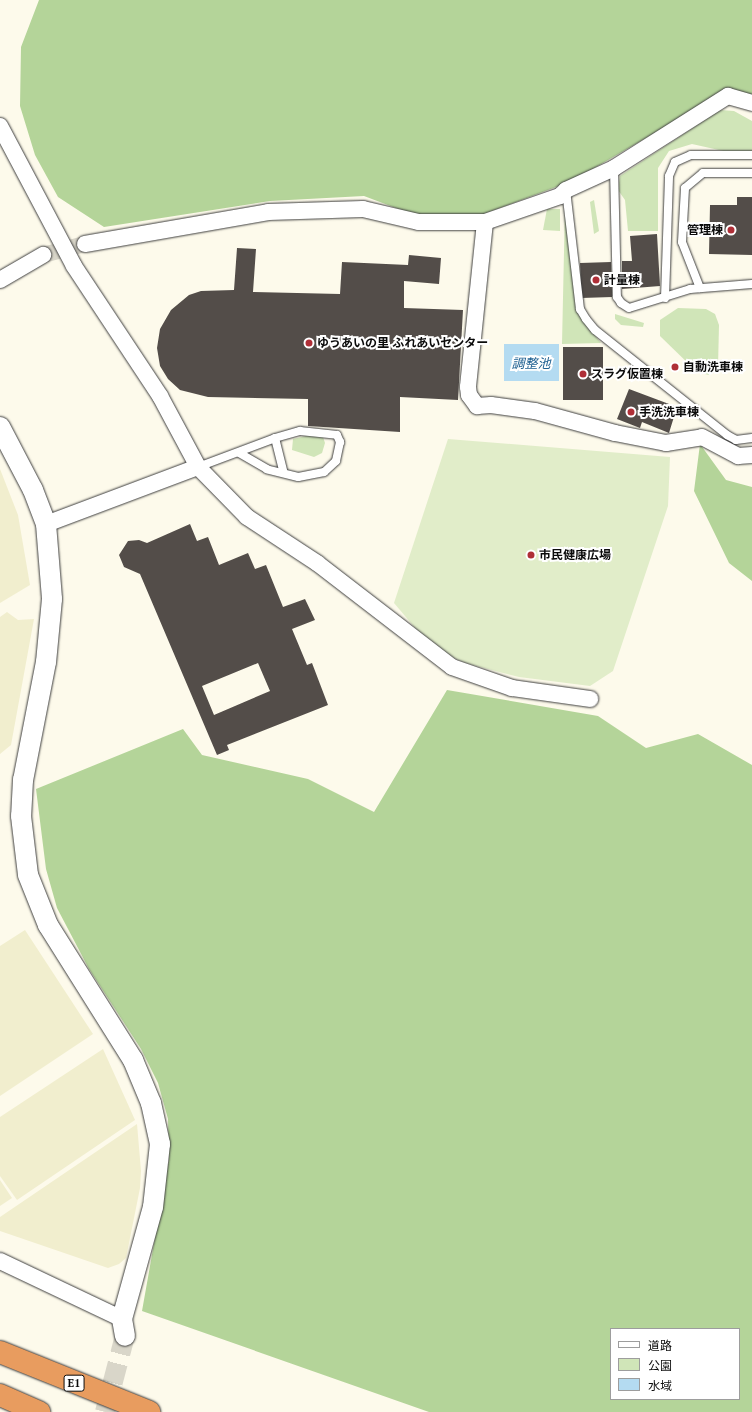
<!DOCTYPE html>
<html>
<head>
<meta charset="utf-8">
<style>
  body { margin:0 }
  #map { position:relative; width:752px; height:1412px; overflow:hidden; background:#fdfaeb; font-family:"PT Serif","Noto Sans JP",serif }
  div>[style] { position:absolute }
  [style*='--x'] { left:calc(var(--x)*1px); top:calc(var(--y)*1px); width:calc(var(--w)*1px); rotate:calc(var(--a)*1deg) }
  .farmland>* { inset:0; background:#f1eece }
  .green>* { inset:0; background:#d0e5b8 }
  .forest>* { inset:0; background:#b4d499 }
  .pitch>* { inset:0; background:#e1edc9 }
  .water>* { inset:0; background:#b4dbf1; transform-origin:0 0 }
  .building>* { inset:0; background:#534d49; transform-origin:0 0 }
  .minor-tunnel>* { height:16px; margin-top:-8px; transform-origin:0; background:repeating-linear-gradient(90deg,#d9d6c9 0 16px,transparent 0 24px) }
  .tertiary-tunnel>* { height:20px; margin-top:-10px; transform-origin:0; background:repeating-linear-gradient(90deg,#d9d6c9 0 20px,transparent 0 30px) }
  .roads { filter:drop-shadow(0 0 1px #3e3e3e) drop-shadow(0 0 1px #3e3e3e) }
  .service>* { height:8px; margin:-4px; padding:0 4px; transform-origin:4px; border-radius:4px; background:#fff }
  .minor>* { height:16px; margin:-8px; padding:0 8px; transform-origin:8px; border-radius:8px; background:#fff }
  .tertiary>* { height:20px; margin:-10px; padding:0 10px; transform-origin:10px; border-radius:10px; background:#fff }
  .motorway>* { height:22px; margin:-11px; padding:0 11px; transform-origin:11px; border-radius:11px; background:#e89c5f }
  .dots>* { width:11px; height:11px; translate:-50% -50%; box-sizing:border-box; border:2px solid #fff; border-radius:50% }
  span { translate:-50% -50%; white-space:nowrap; text-align:center; line-height:1.15; -webkit-text-stroke:4px #fff; paint-order:stroke }
  .shield-label span { padding:1px 3px; background:#fff; border:1px solid; border-radius:3px; -webkit-text-stroke-width:0 }
  .shield-label { font-size:11px; color:#0b0b0b; font-weight:700 }
  .poi-label { font-size:12px; color:#0b0b0b; font-weight:700 }
  .right { translate:-100% -50%; text-align:right }
  .left { translate:0 -50%; text-align:left }
  .water-label { font-size:13px; color:#206192; font-style:italic }
  .legend { position:absolute; left:610px; top:1328px; width:130px; height:72px; box-sizing:border-box; background:#fff; border:1px solid #9d9d9d; margin:0; padding:5px 7px; list-style:none; font-size:12px; color:#0b0b0b }
  .legend li { display:flex; align-items:center; gap:8px; height:20px }
  .legend b { width:20px; border:1px solid #9d9d9d }
</style>
</head>
<body>
<div id="map">
  <div class="farmland">
    <div style="clip-path:polygon(0 469px,18px 515px,30px 585px,0 603px)"></div>
    <div style="clip-path:polygon(7px 612px,18px 620px,34px 619px,11px 745px,0 754px,0 617px)"></div>
    <div style="clip-path:polygon(25px 930px,93px 1034px,0 1096px,0 946px)"></div>
    <div style="clip-path:polygon(103px 1049px,135px 1120px,17px 1200px,0 1176px,0 1117px)"></div>
    <div style="clip-path:polygon(137px 1124px,141px 1171px,140px 1188px,126px 1258px,119px 1264px,108px 1268px,0 1231px,0 1217px)"></div>
    <div style="clip-path:polygon(0 1180px,12px 1198px,0 1206px)"></div>
  </div>
  <div class="green">
    <div style="clip-path:polygon(720px 110px,734px 111px,752px 121px,752px 152px,728px 152px,692px 144px,669px 151px,658px 168px,658px 231px,628px 231px,625px 200px,618px 190px,620px 176px)"></div>
    <div style="clip-path:polygon(594px 200px,599px 231px,594px 234px,590px 202px)"></div>
    <div style="clip-path:polygon(565px 205px,581px 318px,601px 343px,562px 344px)"></div>
    <div style="clip-path:polygon(547px 209px,560px 209px,560px 231px,543px 230px)"></div>
    <div style="clip-path:polygon(678px 308px,706px 309px,715px 314px,719px 325px,718px 367px,709px 375px,697px 372px,660px 336px,660px 320px)"></div>
    <div style="clip-path:polygon(615px 314px,644px 323px,643px 327px,621px 325px,615px 319px)"></div>
    <div style="clip-path:polygon(310px 435px,323px 437px,325px 443px,322px 453px,314px 457px,292px 450px,293px 439px)"></div>
  </div>
  <div class="forest">
    <div style="clip-path:polygon(39px 0,752px 0,752px 95px,730px 89px,572px 181px,484px 214px,417px 216px,364px 196px,270px 201px,104px 227px,58px 197px,35px 155px,20px 106px,21px 47px)"></div>
    <div style="clip-path:polygon(700px 444px,726px 480px,752px 487px,752px 581px,729px 563px,694px 491px)"></div>
    <div style="clip-path:polygon(evenodd,447px 690px,598px 716px,646px 748px,698px 734px,752px 765px,752px 1412px,429px 1412px,142px 1311px,169px 1159px,168px 1119px,158px 1083px,141px 1049px,89px 969px,57px 908px,46px 869px,36px 789px,183px 729px,202px 755px,308px 779px,374px 812px,447px 690px,611px 1329px,739px 1329px,739px 1399px,611px 1399px,611px 1329px)"></div>
  </div>
  <div class="pitch">
    <div style="clip-path:polygon(448px 439px,670px 457px,668px 506px,613px 671px,590px 686px,519px 677px,465px 663px,432px 648px,394px 603px)"></div>
  </div>
  <div class="water">
    <div style="left:504px;top:344px;width:55px;height:37px"></div>
  </div>
  <div class="building">
    <div style="clip-path:polygon(737px 197px,752px 197px,752px 255px,709px 254px,710px 205px,737px 205px)"></div>
    <div style="clip-path:polygon(657px 234px,660px 286px,622px 289px,622px 261px,632px 261px,630px 236px)"></div>
    <div style="clip-path:polygon(237px 248px,256px 249px,253px 292px,340px 294px,342px 262px,408px 265px,409px 255px,441px 258px,439px 284px,404px 281px,404px 308px,463px 310px,458px 400px,400px 397px,400px 432px,308px 426px,308px 399px,208px 397px,180px 390px,168px 379px,160px 366px,157px 348px,160px 329px,171px 310px,189px 295px,201px 291px,234px 290px)"></div>
    <div style="left:611px;top:262px;width:35px;height:31px;rotate:88deg"></div>
    <div style="left:563px;top:347px;width:40px;height:53px"></div>
    <div style="clip-path:polygon(629px 389px,677px 407px,669px 433px,642px 422px,640px 428px,617px 419px)"></div>
    <div style="clip-path:polygon(evenodd,190px 524px,197px 541px,208px 537px,219px 565px,248px 553px,255px 569px,266px 565px,283px 607px,305px 599px,315px 620px,292px 629px,307px 665px,312px 663px,328px 705px,227px 745px,229px 750px,217px 755px,140px 574px,124px 567px,119px 555px,128px 541px,139px 540px,147px 543px,190px 524px,258px 663px,270px 691px,214px 715px,202px 686px,258px 663px)"></div>
  </div>
  <div class="minor-tunnel">
    <div style="--x:43;--y:255;--w:43;--a:-14.7"></div>
  </div>
  <div class="tertiary-tunnel">
    <div style="--x:105;--y:1412;--w:79;--a:-75.3"></div>
  </div>
  <div class="roads">
    <div class="service">
      <div style="--x:614;--y:168;--w:129;--a:88.7"></div>
      <div style="--x:617;--y:297;--w:7;--a:56"></div>
      <div style="--x:621;--y:303;--w:9;--a:32"></div>
      <div style="--x:629;--y:308;--w:64;--a:-17.3"></div>
      <div style="--x:690;--y:289;--w:62;--a:-4.6"></div>
      <div style="--x:566;--y:190;--w:120;--a:83.3"></div>
      <div style="--x:580;--y:309;--w:12;--a:59"></div>
      <div style="--x:586;--y:319;--w:14;--a:51"></div>
      <div style="--x:595;--y:330;--w:169;--a:38.5"></div>
      <div style="--x:727;--y:435;--w:10;--a:29"></div>
      <div style="--x:736;--y:440;--w:16;--a:-7"></div>
      <div style="--x:700;--y:288;--w:49;--a:-111.4"></div>
      <div style="--x:682;--y:242;--w:54;--a:-86.8"></div>
      <div style="--x:685;--y:188;--w:23;--a:-40"></div>
      <div style="--x:703;--y:173;--w:49;--a:0"></div>
      <div style="--x:665;--y:298;--w:122;--a:-88.1"></div>
      <div style="--x:669;--y:176;--w:15;--a:-67"></div>
      <div style="--x:675;--y:162;--w:17;--a:-24"></div>
      <div style="--x:691;--y:155;--w:61;--a:0"></div>
      <div style="--x:275;--y:438;--w:34;--a:76"></div>
      <div style="--x:198;--y:467;--w:82;--a:-20.6"></div>
      <div style="--x:275;--y:438;--w:26;--a:-16"></div>
      <div style="--x:300;--y:431;--w:37;--a:6"></div>
      <div style="--x:337;--y:435;--w:8;--a:67"></div>
      <div style="--x:340;--y:442;--w:19;--a:102"></div>
      <div style="--x:336;--y:461;--w:16;--a:137"></div>
      <div style="--x:324;--y:472;--w:26;--a:169"></div>
      <div style="--x:298;--y:477;--w:32;--a:-166"></div>
      <div style="--x:267;--y:469;--w:32;--a:-150"></div>
    </div>
    <div class="minor">
      <div style="--x:0;--y:126;--w:158;--a:62.1"></div>
      <div style="--x:74;--y:266;--w:156;--a:56.5"></div>
      <div style="--x:160;--y:396;--w:81;--a:61.8"></div>
      <div style="--x:198;--y:467;--w:70;--a:45.6"></div>
      <div style="--x:247;--y:517;--w:84;--a:33.3"></div>
      <div style="--x:317;--y:563;--w:170;--a:37.6"></div>
      <div style="--x:452;--y:667;--w:64;--a:19.3"></div>
      <div style="--x:512;--y:688;--w:79;--a:8"></div>
      <div style="--x:485;--y:222;--w:166;--a:95.9"></div>
      <div style="--x:468;--y:387;--w:8;--a:83"></div>
      <div style="--x:469;--y:395;--w:14;--a:54"></div>
      <div style="--x:477;--y:406;--w:14;--a:-4"></div>
      <div style="--x:491;--y:405;--w:44;--a:7.8"></div>
      <div style="--x:535;--y:411;--w:83;--a:15.4"></div>
      <div style="--x:615;--y:433;--w:52;--a:11.1"></div>
      <div style="--x:666;--y:443;--w:36;--a:-9"></div>
      <div style="--x:702;--y:437;--w:41;--a:27.8"></div>
      <div style="--x:738;--y:456;--w:14;--a:-4"></div>
      <div style="--x:85;--y:244;--w:186;--a:-9.9"></div>
      <div style="--x:268;--y:212;--w:95;--a:-1.8"></div>
      <div style="--x:363;--y:209;--w:57;--a:13.1"></div>
      <div style="--x:419;--y:222;--w:66;--a:0"></div>
      <div style="--x:485;--y:222;--w:79;--a:-19.1"></div>
      <div style="--x:560;--y:196;--w:8;--a:-45"></div>
      <div style="--x:566;--y:190;--w:53;--a:-24.6"></div>
      <div style="--x:614;--y:168;--w:135;--a:-32.3"></div>
      <div style="--x:728;--y:96;--w:25;--a:16"></div>
      <div style="--x:0;--y:280;--w:50;--a:-30.2"></div>
      <div style="--x:46;--y:524;--w:162;--a:-20.6"></div>
      <div style="--x:0;--y:1261;--w:135;--a:25.4"></div>
    </div>
    <div class="tertiary">
      <div style="--x:0;--y:427;--w:71;--a:62.4"></div>
      <div style="--x:33;--y:490;--w:36;--a:69"></div>
      <div style="--x:46;--y:524;--w:75;--a:85.4"></div>
      <div style="--x:52;--y:599;--w:63;--a:95.4"></div>
      <div style="--x:46;--y:662;--w:120;--a:101"></div>
      <div style="--x:23;--y:780;--w:36;--a:93"></div>
      <div style="--x:21;--y:816;--w:59;--a:83.2"></div>
      <div style="--x:28;--y:875;--w:54;--a:68.2"></div>
      <div style="--x:48;--y:925;--w:160;--a:57.8"></div>
      <div style="--x:133;--y:1060;--w:47;--a:67.3"></div>
      <div style="--x:151;--y:1103;--w:42;--a:77.6"></div>
      <div style="--x:160;--y:1144;--w:63;--a:96.3"></div>
      <div style="--x:153;--y:1207;--w:116;--a:105.5"></div>
      <div style="--x:122;--y:1319;--w:17;--a:80"></div>
    </div>
    <div class="motorway">
      <div style="--x:0;--y:1352;--w:161;--a:21.9"></div>
      <div style="--x:0;--y:1395;--w:43;--a:23.6"></div>
    </div>
  </div>
  <div class="dots">
    <div style="left:731px;top:230px;background:#af2f37"></div>
    <div style="left:596px;top:280px;background:#af2f37"></div>
    <div style="left:309px;top:343px;background:#af2f37"></div>
    <div style="left:675px;top:367px;background:#af2f37"></div>
    <div style="left:583px;top:374px;background:#af2f37"></div>
    <div style="left:631px;top:412px;background:#af2f37"></div>
    <div style="left:531px;top:555px;background:#af2f37"></div>
  </div>
  <div class="shield-label">
    <span style="left:74px;top:1383px">E1</span>
  </div>
  <div class="poi-label">
    <span class="right" style="left:723px;top:230px">管理棟</span>
    <span class="left" style="left:604px;top:280px">計量棟</span>
    <span class="left" style="left:317px;top:343px">ゆうあいの里 ふれあいセンター</span>
    <span class="left" style="left:683px;top:367px">自動洗車棟</span>
    <span class="left" style="left:591px;top:374px">スラグ仮置棟</span>
    <span class="left" style="left:639px;top:412px">手洗洗車棟</span>
    <span class="left" style="left:539px;top:555px">市民健康広場</span>
  </div>
  <div class="water-label">
    <span style="left:531px;top:363px">調整池</span>
  </div>
  <ul class="legend">
  <li><b style="height:5px;background:#fff"></b>道路</li>
  <li><b style="height:11px;background:#d0e5b8"></b>公園</li>
  <li><b style="height:11px;background:#b4dbf1"></b>水域</li>
  </ul>
</div>
</body>
</html>
